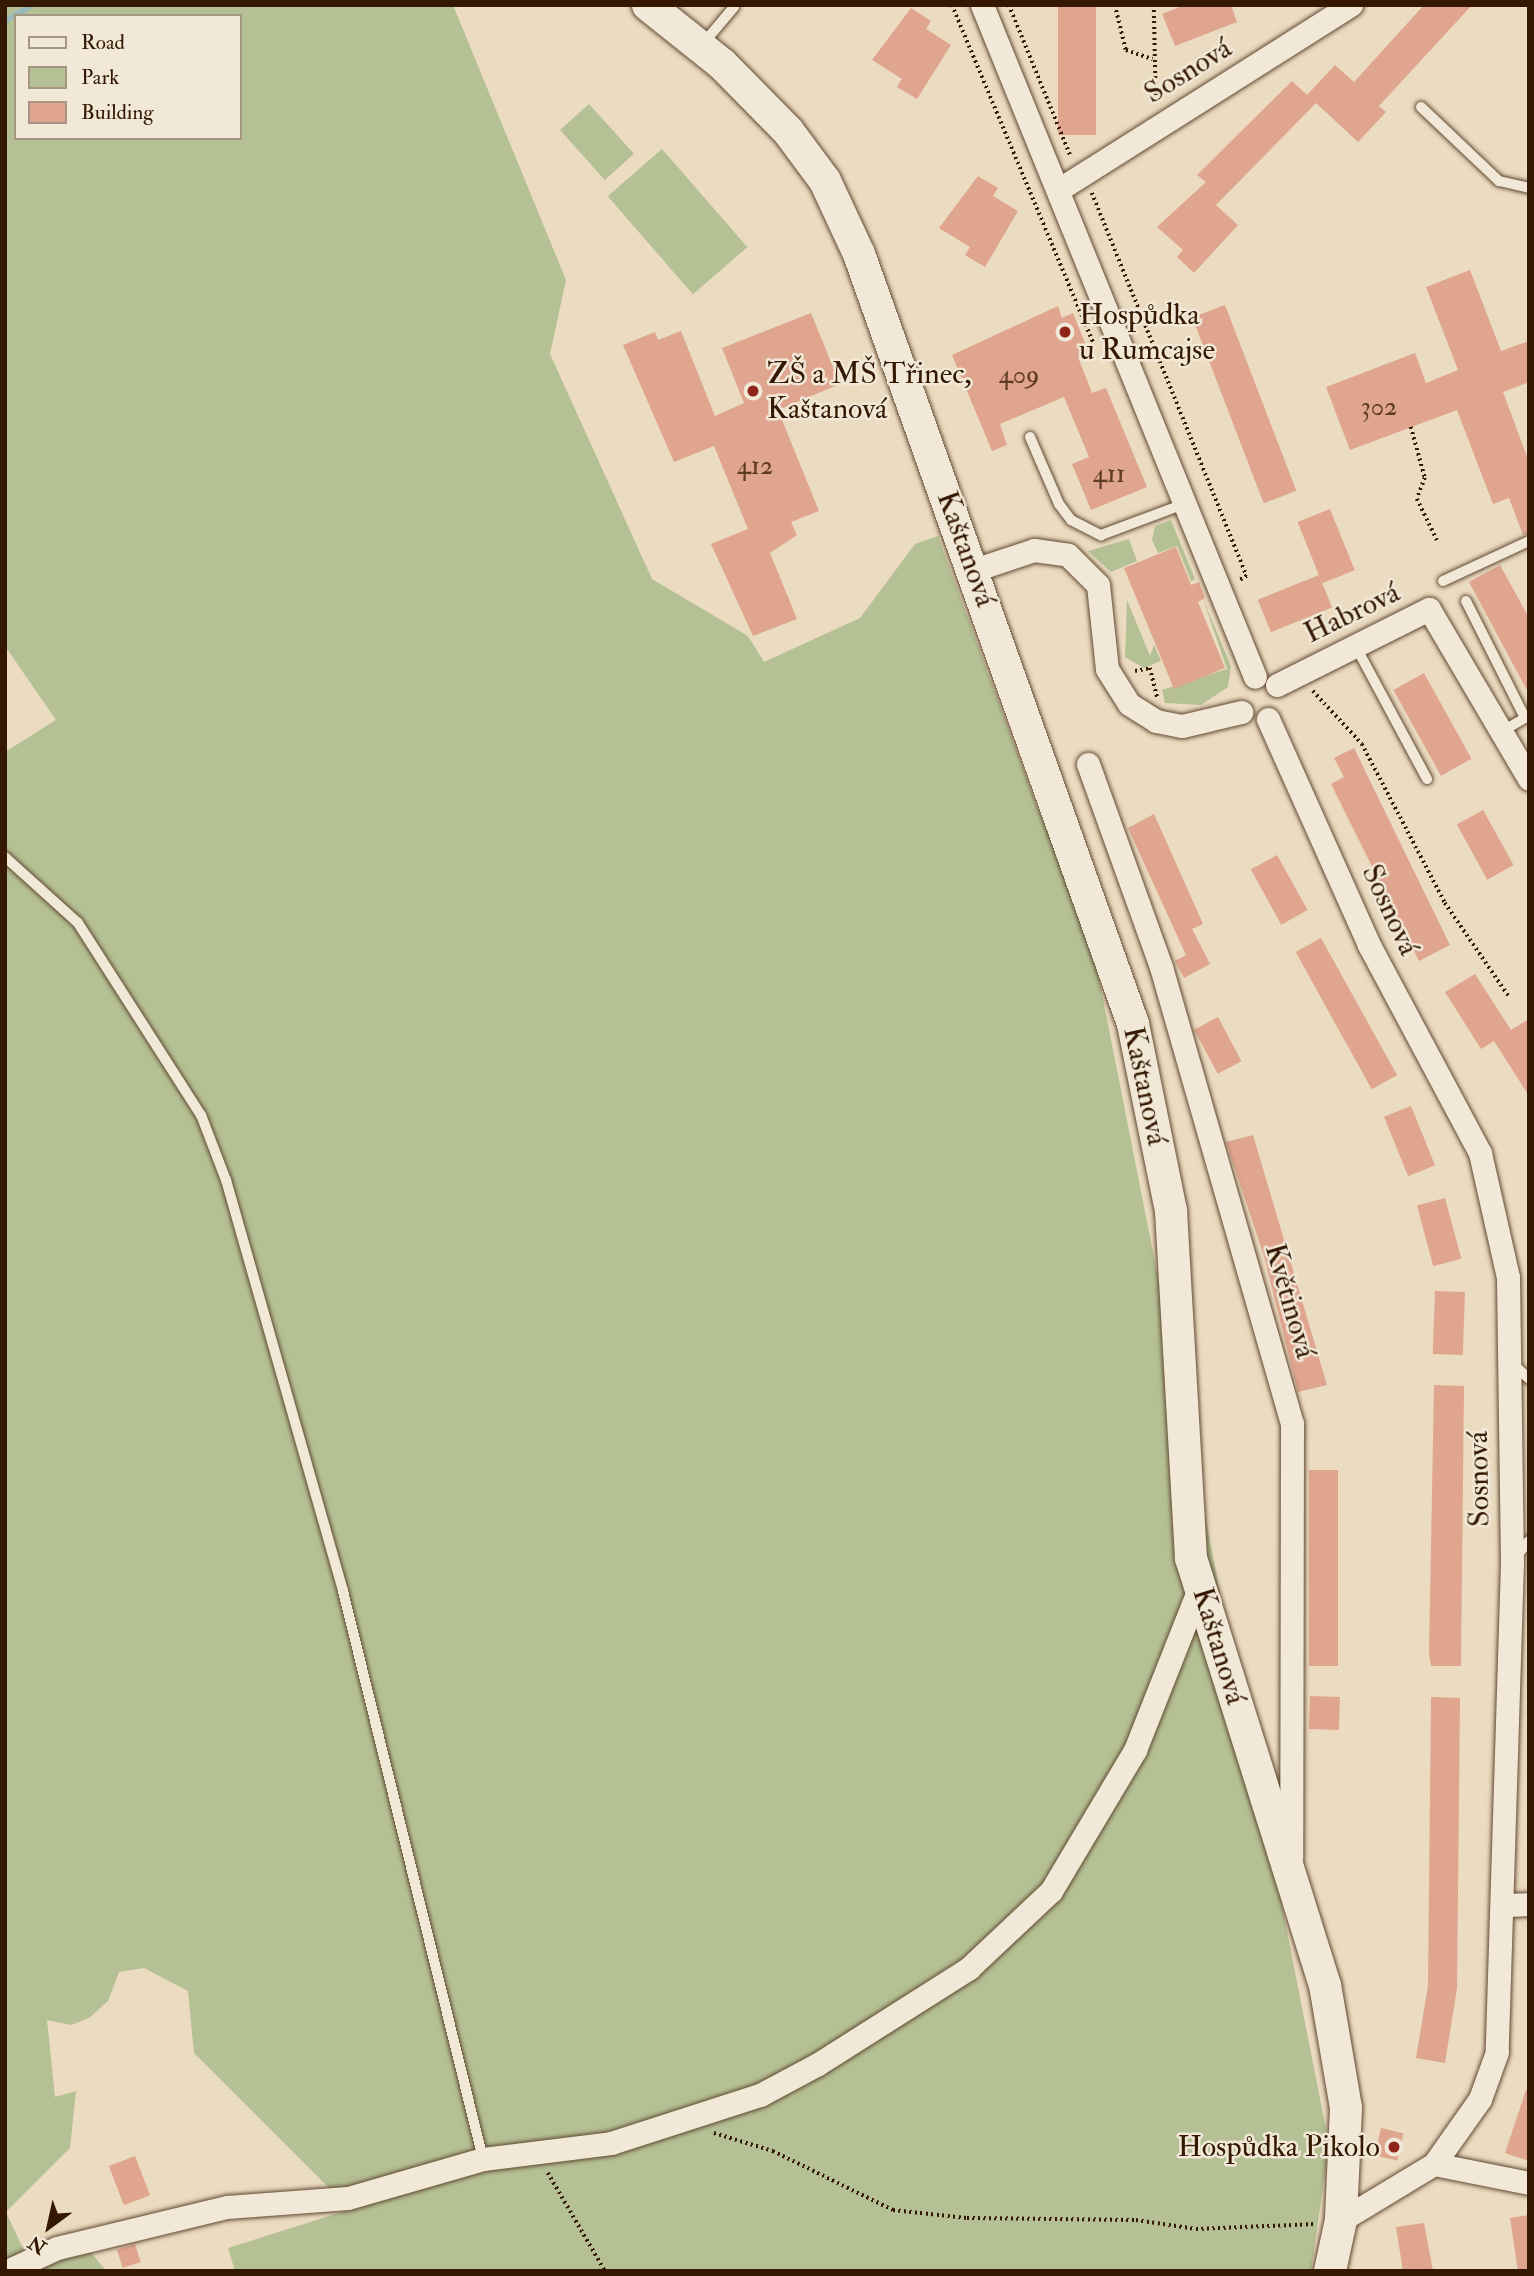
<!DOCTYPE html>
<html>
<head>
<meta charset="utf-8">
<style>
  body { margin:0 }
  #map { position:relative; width:1534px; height:2276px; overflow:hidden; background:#eadbc1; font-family:"IM FELL Double Pica",serif }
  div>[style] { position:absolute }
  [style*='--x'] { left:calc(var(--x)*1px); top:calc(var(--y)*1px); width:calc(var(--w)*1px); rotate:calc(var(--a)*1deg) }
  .green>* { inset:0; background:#b5c194; transform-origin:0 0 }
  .stream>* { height:6px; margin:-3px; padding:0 3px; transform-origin:3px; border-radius:3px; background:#99b9b9 }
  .building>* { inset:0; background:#dfa58f; transform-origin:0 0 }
  .path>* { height:3.5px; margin-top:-1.75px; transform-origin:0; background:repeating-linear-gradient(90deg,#341801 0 2px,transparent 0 5.5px) }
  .roads { filter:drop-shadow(0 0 2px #624931) drop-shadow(0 0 2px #624931) }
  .lane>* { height:10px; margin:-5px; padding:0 5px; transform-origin:5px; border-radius:5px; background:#f1e8d7 }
  .street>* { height:23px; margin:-11.5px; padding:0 11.5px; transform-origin:11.5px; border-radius:11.5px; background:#f1e8d7 }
  .secondary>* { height:32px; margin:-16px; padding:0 16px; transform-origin:16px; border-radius:16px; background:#f1e8d7 }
  .dots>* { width:19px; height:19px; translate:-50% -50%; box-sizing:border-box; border:4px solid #f1e8d7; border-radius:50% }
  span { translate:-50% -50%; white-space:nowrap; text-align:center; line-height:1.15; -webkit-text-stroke:5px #f1e8d7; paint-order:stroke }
  .number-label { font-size:26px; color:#5f3b24 }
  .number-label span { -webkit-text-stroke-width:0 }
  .street-label { font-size:30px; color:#341801 }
  .poi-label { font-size:30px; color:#341801 }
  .left { translate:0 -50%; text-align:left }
  .right { translate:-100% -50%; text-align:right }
  .frame { position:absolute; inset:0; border:7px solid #341801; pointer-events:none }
  .legend { position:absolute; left:14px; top:14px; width:228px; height:126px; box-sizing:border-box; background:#f1e8d7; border:2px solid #a59581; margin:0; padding:9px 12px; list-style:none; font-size:21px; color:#341801 }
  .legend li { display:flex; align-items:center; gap:14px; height:35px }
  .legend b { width:35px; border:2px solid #a59581 }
  .north { position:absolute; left:14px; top:2192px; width:70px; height:70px; -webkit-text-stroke:5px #f1e8d7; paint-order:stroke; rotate:213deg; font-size:19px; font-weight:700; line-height:28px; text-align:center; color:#341801 }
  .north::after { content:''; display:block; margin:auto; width:24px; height:32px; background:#341801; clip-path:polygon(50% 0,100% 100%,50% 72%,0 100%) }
</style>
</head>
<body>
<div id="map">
  <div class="green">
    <div style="clip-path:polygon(evenodd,5px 5px,453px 5px,566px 280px,550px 354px,652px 579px,748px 636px,764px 662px,860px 618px,915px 544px,938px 536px,1037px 807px,1089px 928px,1329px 2144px,1311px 2271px,235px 2271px,228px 2248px,370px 2203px,415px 2183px,421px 2165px,333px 2192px,194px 2053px,188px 1991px,144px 1968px,119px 1972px,108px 2001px,89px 2018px,71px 2025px,47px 2020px,55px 2097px,76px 2091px,70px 2148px,6px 2212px,26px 2255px,5px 2265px,5px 752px,56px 720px,5px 646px,5px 5px,16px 16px,240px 16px,240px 138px,16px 138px,16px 16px)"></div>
    <div style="left:589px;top:104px;width:67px;height:39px;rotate:48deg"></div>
    <div style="left:662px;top:149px;width:130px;height:72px;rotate:49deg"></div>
    <div style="clip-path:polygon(1171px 520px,1195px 579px,1191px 581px,1177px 546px,1158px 553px,1152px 540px,1155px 526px)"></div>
    <div style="clip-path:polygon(1129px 539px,1137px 561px,1111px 572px,1088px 551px)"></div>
    <div style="clip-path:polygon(1203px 599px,1231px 666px,1228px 687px,1201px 705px,1165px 703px,1162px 690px,1227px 669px)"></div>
    <div style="clip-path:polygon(1127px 600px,1150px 656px,1154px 645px,1161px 661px,1144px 668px,1125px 657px)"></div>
    <div style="clip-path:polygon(90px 2251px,106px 2271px,22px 2271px,31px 2266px)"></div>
  </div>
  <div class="stream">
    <div style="--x:5;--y:21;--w:32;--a:-30"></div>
  </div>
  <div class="building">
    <div style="left:1058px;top:5px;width:38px;height:130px"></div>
    <div style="clip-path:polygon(1185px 5px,1231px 5px,1237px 22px,1175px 46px,1162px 14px)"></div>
    <div style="clip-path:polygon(1424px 5px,1472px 5px,1379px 106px,1386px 112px,1358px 142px,1316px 103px,1216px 205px,1238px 225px,1194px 273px,1177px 257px,1183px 250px,1157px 227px,1206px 182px,1197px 175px,1292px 81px,1307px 95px,1335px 65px,1354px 82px)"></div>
    <div style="clip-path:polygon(911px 8px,931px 21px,926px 29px,951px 45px,917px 99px,897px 87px,902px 79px,872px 60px)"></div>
    <div style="clip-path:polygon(978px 176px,998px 188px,993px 196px,1018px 211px,985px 267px,965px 255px,970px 247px,939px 228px)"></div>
    <div style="clip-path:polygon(1470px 270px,1501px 351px,1529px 341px,1529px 382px,1503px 392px,1529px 462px,1529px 533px,1523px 535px,1509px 498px,1493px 504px,1457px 410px,1350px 450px,1326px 387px,1415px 353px,1426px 383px,1458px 370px,1426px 287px)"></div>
    <div style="left:1225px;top:305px;width:199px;height:35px;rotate:69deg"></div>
    <div style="clip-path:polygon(1058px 306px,1062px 318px,1073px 313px,1089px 353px,1078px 357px,1092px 393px,1106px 388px,1147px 487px,1091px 510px,1072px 464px,1089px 457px,1064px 397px,1000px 424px,1007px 445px,992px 451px,952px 355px)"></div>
    <div style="clip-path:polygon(811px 313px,840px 384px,778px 410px,819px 511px,791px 522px,797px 535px,770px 553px,797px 619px,753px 636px,711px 544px,748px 529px,714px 446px,674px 462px,623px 345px,655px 332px,658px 340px,681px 331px,715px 416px,744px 403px,722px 348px)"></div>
    <div style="left:1330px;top:509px;width:66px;height:35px;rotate:68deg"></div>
    <div style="clip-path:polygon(1176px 547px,1191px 585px,1199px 582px,1205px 598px,1198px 602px,1225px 668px,1174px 689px,1124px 568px)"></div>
    <div style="clip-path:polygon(1500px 565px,1529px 618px,1529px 694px,1469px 582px)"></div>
    <div style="left:1319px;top:575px;width:35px;height:66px;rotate:68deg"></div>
    <div style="left:1424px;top:673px;width:98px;height:35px;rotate:61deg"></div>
    <div style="clip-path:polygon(1354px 748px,1450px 945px,1419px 961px,1331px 784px,1344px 777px,1334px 758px)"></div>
    <div style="left:1483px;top:810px;width:63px;height:30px;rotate:61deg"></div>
    <div style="clip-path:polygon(1154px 814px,1203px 924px,1192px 929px,1210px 964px,1184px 978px,1175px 961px,1186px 955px,1128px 828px)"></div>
    <div style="left:1277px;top:855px;width:63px;height:30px;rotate:61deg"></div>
    <div style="left:1321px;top:938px;width:157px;height:29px;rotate:61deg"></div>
    <div style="clip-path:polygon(1475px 974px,1511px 1030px,1529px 1019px,1529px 1096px,1494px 1041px,1481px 1049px,1445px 992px)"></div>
    <div style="left:1218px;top:1017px;width:50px;height:27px;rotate:62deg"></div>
    <div style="left:1411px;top:1106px;width:64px;height:29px;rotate:68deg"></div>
    <div style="clip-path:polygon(1253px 1135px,1327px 1385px,1298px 1392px,1264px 1256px,1226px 1142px)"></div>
    <div style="left:1445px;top:1198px;width:63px;height:29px;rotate:75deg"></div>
    <div style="left:1435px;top:1291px;width:30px;height:63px;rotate:2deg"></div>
    <div style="clip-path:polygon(1434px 1385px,1464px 1386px,1461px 1666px,1431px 1666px,1429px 1654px)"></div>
    <div style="left:1309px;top:1470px;width:29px;height:196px"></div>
    <div style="left:1310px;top:1696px;width:30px;height:33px;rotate:2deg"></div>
    <div style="clip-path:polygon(1431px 1697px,1460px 1698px,1457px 1988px,1445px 2063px,1416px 2058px,1428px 1986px)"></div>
    <div style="clip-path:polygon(1526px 2090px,1529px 2090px,1529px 2161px,1505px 2153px)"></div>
    <div style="left:1381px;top:2128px;width:23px;height:28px;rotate:13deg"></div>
    <div style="left:135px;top:2156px;width:42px;height:28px;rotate:69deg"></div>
    <div style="clip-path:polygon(1529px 2215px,1529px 2271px,1518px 2271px,1510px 2218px)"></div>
    <div style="clip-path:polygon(1424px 2223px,1433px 2271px,1403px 2271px,1396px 2227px)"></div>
    <div style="left:135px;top:2244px;width:19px;height:19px;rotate:72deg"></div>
  </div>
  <div class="path">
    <div style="--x:952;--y:5;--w:368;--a:67.3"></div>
    <div style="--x:1009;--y:5;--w:164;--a:67.8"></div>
    <div style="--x:1115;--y:5;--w:46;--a:76.3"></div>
    <div style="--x:1126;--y:50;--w:28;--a:19"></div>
    <div style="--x:1154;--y:5;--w:97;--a:88.8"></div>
    <div style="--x:1092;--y:193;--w:413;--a:68"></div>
    <div style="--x:1247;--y:576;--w:9;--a:148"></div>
    <div style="--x:1411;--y:427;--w:53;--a:74.6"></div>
    <div style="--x:1425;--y:478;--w:22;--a:111"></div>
    <div style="--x:1417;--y:499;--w:46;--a:64"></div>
    <div style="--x:1135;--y:671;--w:15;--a:-11"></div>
    <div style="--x:1150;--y:668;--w:30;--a:76"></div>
    <div style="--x:1313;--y:691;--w:72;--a:47.2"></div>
    <div style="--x:1362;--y:744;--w:179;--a:62.4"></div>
    <div style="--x:1445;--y:903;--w:115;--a:55.6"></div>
    <div style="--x:714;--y:2133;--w:62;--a:17"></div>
    <div style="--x:773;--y:2151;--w:134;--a:26.2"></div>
    <div style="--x:893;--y:2210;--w:74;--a:6.2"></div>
    <div style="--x:967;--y:2218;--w:169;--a:0.7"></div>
    <div style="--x:1136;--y:2220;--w:61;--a:8.5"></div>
    <div style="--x:1196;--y:2229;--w:119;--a:-2.4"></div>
    <div style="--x:548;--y:2173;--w:113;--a:59.8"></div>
  </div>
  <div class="roads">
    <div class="lane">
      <div style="--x:702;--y:45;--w:50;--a:-49.9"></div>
      <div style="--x:1421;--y:107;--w:108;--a:43.5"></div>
      <div style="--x:1499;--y:181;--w:31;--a:13"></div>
      <div style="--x:1030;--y:437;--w:73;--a:66.6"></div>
      <div style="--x:1059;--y:504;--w:20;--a:53"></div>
      <div style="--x:1071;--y:520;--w:34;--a:27"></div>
      <div style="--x:1101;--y:535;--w:89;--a:-20.5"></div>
      <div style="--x:1443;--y:581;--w:95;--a:-24.9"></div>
      <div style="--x:1466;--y:601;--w:131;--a:63.2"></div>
      <div style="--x:1525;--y:718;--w:28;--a:150"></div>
      <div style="--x:1356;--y:647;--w:150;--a:61.7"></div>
      <div style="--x:5;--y:857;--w:98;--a:42.1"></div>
      <div style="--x:78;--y:923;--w:228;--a:57.4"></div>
      <div style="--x:201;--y:1115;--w:70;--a:69"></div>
      <div style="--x:226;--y:1180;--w:427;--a:74.1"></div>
      <div style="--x:343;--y:1591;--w:585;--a:76.15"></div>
      <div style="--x:1512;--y:1363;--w:23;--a:43"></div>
      <div style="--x:1515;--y:1558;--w:22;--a:-51"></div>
    </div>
    <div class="street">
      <div style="--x:982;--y:5;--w:725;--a:67.89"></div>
      <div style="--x:1058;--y:190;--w:347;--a:-32.3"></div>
      <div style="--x:974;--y:570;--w:63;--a:-18.4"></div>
      <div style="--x:1034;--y:550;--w:34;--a:8"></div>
      <div style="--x:1068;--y:555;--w:42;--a:45"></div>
      <div style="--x:1098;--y:585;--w:84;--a:83.9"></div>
      <div style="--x:1107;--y:669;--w:41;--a:57.8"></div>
      <div style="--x:1129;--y:704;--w:32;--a:32"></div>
      <div style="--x:1156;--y:721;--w:26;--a:11"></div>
      <div style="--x:1182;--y:726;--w:61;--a:-13.3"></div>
      <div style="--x:1277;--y:685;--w:170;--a:-26.6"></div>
      <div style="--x:1429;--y:609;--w:197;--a:59.5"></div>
      <div style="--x:1268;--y:719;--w:248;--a:65.9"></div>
      <div style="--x:1369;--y:945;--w:236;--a:61.9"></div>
      <div style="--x:1480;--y:1153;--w:127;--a:77.3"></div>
      <div style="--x:1508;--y:1277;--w:286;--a:89.2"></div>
      <div style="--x:1512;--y:1563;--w:489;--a:91.8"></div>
      <div style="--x:1497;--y:2052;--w:50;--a:109.9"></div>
      <div style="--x:1480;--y:2099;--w:80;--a:125.3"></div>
      <div style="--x:1434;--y:2164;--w:109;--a:148.9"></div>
      <div style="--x:1088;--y:764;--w:216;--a:70.2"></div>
      <div style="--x:1161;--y:967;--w:474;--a:74"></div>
      <div style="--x:1292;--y:1423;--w:434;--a:90.1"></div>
      <div style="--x:1503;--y:1905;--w:26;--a:-2"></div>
      <div style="--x:1434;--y:2164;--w:97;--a:11.3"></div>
      <div style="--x:7;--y:2271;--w:55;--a:-24.7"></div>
      <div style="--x:57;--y:2248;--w:175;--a:-13.6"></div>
      <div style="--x:227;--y:2207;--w:121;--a:-4.3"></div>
      <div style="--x:348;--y:2198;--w:141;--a:-16.1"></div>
      <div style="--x:483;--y:2159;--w:129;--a:-7.1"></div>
      <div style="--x:611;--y:2143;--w:157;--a:-17.9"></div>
      <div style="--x:760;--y:2095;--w:66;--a:-28.1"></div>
      <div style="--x:818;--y:2064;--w:179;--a:-32.4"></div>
      <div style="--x:969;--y:1968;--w:112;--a:-43.2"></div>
      <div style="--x:1051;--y:1891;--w:164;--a:-59.2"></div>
      <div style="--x:1135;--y:1750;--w:176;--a:-68.4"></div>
    </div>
    <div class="secondary">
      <div style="--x:648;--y:5;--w:95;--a:38.6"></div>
      <div style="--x:722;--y:64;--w:94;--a:45.4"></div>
      <div style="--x:788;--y:131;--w:62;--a:53.5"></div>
      <div style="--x:825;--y:181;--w:81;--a:65"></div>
      <div style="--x:859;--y:254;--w:817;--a:70.41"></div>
      <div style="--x:1133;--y:1024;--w:191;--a:78.5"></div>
      <div style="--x:1171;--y:1211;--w:348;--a:86.7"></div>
      <div style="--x:1191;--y:1558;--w:448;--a:72.6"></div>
      <div style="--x:1325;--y:1985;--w:125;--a:80.3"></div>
      <div style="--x:1346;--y:2108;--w:112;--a:92.6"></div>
      <div style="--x:1341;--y:2220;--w:52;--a:102.2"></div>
    </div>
  </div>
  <div class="dots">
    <div style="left:1065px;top:332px;background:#8f2418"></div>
    <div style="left:753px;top:391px;background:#8f2418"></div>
    <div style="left:1394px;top:2147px;background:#8f2418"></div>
  </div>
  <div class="number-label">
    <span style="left:1019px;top:376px">409</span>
    <span style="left:1379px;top:408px">302</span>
    <span style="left:755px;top:467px">412</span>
    <span style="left:1109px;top:475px">411</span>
  </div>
  <div class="street-label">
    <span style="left:1188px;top:71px;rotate:-32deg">Sosnová</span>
    <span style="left:966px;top:549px;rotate:70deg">Kaštanová</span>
    <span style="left:1352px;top:613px;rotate:-26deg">Habrová</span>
    <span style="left:1390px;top:910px;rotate:65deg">Sosnová</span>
    <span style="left:1145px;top:1086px;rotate:78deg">Kaštanová</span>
    <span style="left:1290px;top:1301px;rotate:74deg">Květinová</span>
    <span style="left:1479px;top:1479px;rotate:-91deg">Sosnová</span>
    <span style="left:1219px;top:1646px;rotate:73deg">Kaštanová</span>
  </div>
  <div class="poi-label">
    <span class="left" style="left:1079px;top:332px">Hospůdka<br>u Rumcajse</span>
    <span class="left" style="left:767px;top:391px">ZŠ a MŠ Třinec,<br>Kaštanová</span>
    <span class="right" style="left:1380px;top:2147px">Hospůdka Pikolo</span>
  </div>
  <div class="frame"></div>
  <ul class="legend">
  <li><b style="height:9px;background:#f1e8d7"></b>Road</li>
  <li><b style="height:19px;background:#b5c194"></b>Park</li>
  <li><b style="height:19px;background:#dfa58f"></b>Building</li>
  </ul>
  <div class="north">N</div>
</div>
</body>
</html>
